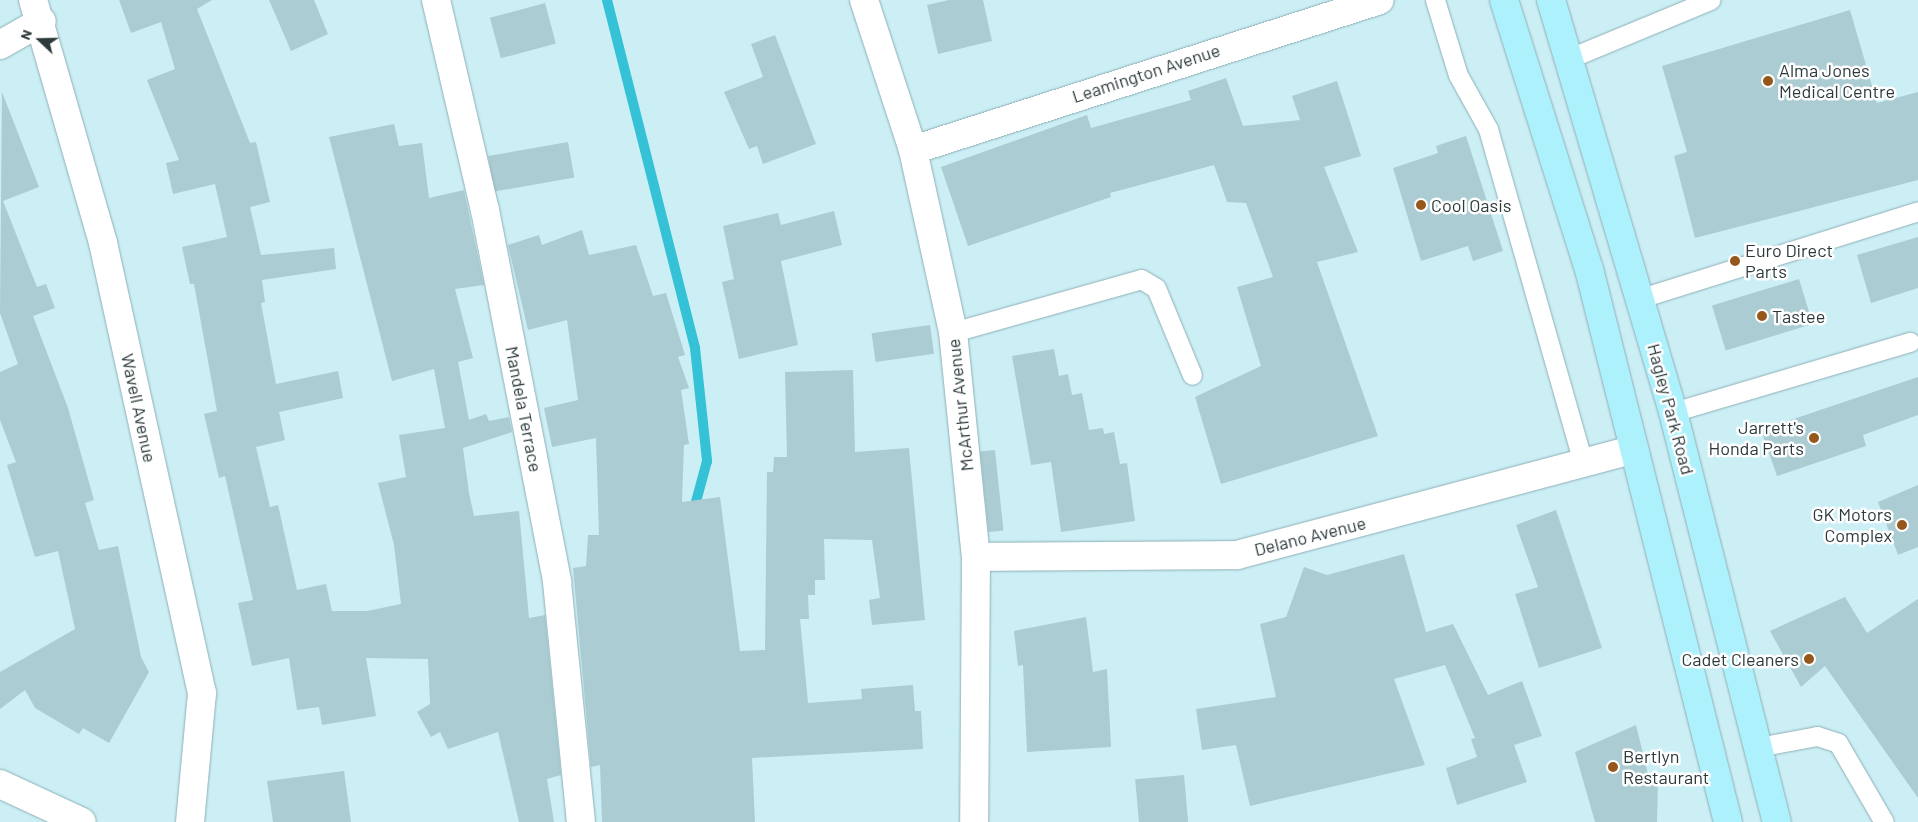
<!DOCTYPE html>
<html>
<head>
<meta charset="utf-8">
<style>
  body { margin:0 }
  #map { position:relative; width:1918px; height:822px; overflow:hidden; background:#cceff6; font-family:Barlow,sans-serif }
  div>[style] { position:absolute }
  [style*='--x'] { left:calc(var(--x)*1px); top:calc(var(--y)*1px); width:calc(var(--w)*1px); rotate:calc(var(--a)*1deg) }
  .stream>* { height:10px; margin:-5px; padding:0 5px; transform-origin:5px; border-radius:5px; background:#35c2d6 }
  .building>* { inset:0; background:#aaccd2; transform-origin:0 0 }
  .roads { filter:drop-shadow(0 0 1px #8dafb5) drop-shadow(0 0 1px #8dafb5) }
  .lane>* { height:19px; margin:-9.5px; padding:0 9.5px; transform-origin:9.5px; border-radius:9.5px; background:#fff }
  .street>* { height:28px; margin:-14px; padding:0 14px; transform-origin:14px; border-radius:14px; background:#fff }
  .secondary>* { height:28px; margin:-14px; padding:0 14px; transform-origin:14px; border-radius:14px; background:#fff }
  .primary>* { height:28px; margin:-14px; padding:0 14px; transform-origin:14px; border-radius:14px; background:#adf1fc }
  .dots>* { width:14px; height:14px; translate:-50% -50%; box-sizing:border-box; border:2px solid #fff; border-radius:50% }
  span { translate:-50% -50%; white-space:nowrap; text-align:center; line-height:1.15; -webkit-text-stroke:5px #fff; paint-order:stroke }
  .poi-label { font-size:18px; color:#2c3a3c }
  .left { translate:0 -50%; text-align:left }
  .right { translate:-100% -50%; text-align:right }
  .street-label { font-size:18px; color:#2c3a3c }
  .north { position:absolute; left:15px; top:15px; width:50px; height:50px; -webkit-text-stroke:4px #fff; paint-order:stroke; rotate:291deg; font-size:14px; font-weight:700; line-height:20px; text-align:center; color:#2c3a3c }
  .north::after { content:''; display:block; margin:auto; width:18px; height:22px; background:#2c3a3c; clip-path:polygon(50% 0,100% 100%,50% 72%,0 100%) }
</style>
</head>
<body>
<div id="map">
  <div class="stream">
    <div style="--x:607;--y:0;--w:359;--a:75.8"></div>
    <div style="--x:695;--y:348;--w:114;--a:83.9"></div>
    <div style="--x:707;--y:461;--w:54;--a:105.1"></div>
  </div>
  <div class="building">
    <div style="clip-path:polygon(119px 0,212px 0,197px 9px,250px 143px,256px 142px,270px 202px,250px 207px,261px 255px,334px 248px,336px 269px,262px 280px,265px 302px,261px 303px,276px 384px,338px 371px,343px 398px,279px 412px,285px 440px,256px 447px,270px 507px,278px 505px,297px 590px,326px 584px,332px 611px,367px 611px,401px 604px,394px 545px,378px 483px,406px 477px,399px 435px,445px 428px,434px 369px,392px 381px,329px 137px,394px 124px,399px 146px,422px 143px,429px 198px,464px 190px,484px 285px,455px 289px,473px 358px,458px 362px,469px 420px,486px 414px,489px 421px,509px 417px,512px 432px,463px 448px,469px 493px,474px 516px,519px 511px,529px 618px,545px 615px,561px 775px,547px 779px,554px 822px,519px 822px,498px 732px,448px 749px,440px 732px,431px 737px,417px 712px,430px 704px,428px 659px,366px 658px,376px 716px,322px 725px,319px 707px,297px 710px,289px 658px,252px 666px,238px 603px,253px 600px,225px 476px,219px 478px,204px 414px,217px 411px,194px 284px,190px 284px,182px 247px,227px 237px,215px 184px,173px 194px,166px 163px,179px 160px,147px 80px,175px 69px,161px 22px,131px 33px)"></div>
    <div style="clip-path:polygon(269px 0,314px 0,328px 34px,291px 51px)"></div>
    <div style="clip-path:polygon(949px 0,983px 0,992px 41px,938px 54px,927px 5px)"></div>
    <div style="left:545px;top:3px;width:42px;height:57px;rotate:75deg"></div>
    <div style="clip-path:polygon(1850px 10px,1877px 103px,1918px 92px,1918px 180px,1695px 238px,1674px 156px,1687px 152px,1662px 66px)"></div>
    <div style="clip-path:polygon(775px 35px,816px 144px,763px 164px,757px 146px,749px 149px,724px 92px,763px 77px,751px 44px)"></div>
    <div style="clip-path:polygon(1226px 78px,1243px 126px,1300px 120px,1292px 96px,1337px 81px,1361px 156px,1324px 167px,1358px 252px,1317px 262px,1378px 436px,1221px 484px,1195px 397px,1261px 366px,1237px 287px,1273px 277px,1246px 203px,1227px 202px,1214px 165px,1110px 193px,1111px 197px,968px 246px,941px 167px,1087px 115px,1091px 128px,1191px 100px,1188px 91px)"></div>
    <div style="clip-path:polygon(2px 92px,39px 187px,3px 201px,37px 287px,46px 284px,55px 308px,33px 316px,68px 408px,94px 500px,85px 503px,99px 550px,118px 546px,141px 657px,149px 672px,109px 743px,83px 728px,79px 734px,35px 708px,25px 690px,0 709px,0 672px,75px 629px,58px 551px,35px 557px,7px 465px,16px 462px,0 420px,0 372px,18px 364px,0 313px)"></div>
    <div style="clip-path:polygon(1466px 136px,1503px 251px,1473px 261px,1468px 246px,1421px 261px,1393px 168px,1438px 153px,1436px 146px)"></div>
    <div style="left:568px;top:142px;width:36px;height:81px;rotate:80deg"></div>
    <div style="clip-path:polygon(834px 211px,842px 245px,781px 261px,798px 345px,739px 359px,722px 282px,734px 279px,723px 226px,778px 213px,781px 225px)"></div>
    <div style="clip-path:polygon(582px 230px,589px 255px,636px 245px,653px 296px,666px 293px,685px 355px,678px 357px,689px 388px,681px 390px,689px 444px,684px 445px,682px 502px,720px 497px,740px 651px,765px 650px,767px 472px,773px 472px,774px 457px,787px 457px,785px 372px,853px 370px,855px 452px,909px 448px,925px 620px,872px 625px,869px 600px,880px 598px,872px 540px,824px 539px,825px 580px,815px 580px,815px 595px,808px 595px,809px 619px,800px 619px,808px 703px,862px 699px,861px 689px,913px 685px,915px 711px,921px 711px,923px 749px,752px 758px,755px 822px,602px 822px,600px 765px,591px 767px,573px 568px,586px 566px,588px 535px,599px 535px,596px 438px,552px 447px,544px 408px,578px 400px,567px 320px,528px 330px,508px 245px,539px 235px,542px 245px)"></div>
    <div style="clip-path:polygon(1918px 237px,1918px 288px,1871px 303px,1857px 255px)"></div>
    <div style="left:1799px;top:279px;width:47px;height:91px;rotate:73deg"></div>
    <div style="left:930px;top:325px;width:29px;height:59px;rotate:82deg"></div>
    <div style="clip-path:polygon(1054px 349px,1059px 376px,1068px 374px,1072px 395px,1082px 393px,1089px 430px,1103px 428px,1104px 434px,1114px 432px,1120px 464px,1127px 463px,1135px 521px,1061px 532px,1051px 462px,1031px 465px,1012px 356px)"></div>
    <div style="clip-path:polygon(1918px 377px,1918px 415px,1863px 435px,1866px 446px,1777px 476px,1761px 430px)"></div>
    <div style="left:995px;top:450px;width:81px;height:15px;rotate:84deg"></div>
    <div style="clip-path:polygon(1918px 485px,1918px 547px,1898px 555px,1878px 502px)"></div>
    <div style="clip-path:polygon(1556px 510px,1602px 648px,1539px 668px,1515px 594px,1538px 587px,1516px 525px)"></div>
    <div style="clip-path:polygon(1404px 554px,1426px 632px,1453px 624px,1488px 695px,1522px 681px,1542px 736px,1514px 745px,1527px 782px,1457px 805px,1446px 768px,1477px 757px,1471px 739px,1475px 738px,1445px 665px,1394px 679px,1425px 765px,1250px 806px,1236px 745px,1202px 750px,1196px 709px,1276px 697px,1260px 624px,1286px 617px,1304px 567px,1327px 575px)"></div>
    <div style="clip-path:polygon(1845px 597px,1867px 633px,1918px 599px,1918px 798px,1825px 666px,1801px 687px,1770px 631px)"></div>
    <div style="clip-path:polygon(1086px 617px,1093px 672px,1107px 669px,1111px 747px,1027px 752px,1023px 665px,1018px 666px,1014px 631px)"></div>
    <div style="clip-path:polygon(1636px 725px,1650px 782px,1658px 780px,1657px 822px,1595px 822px,1575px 752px)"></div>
    <div style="clip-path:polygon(344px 771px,351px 822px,273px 822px,267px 781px)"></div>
    <div style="left:1184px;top:775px;width:47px;height:49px;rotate:85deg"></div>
  </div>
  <div class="roads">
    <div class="lane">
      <div style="--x:1435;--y:0;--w:78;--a:73"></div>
      <div style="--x:1458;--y:75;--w:62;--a:60.9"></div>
      <div style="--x:1488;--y:129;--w:349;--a:74.1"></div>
      <div style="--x:1570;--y:58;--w:152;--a:-22.5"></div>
      <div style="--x:1641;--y:298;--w:290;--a:-17.4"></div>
      <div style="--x:953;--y:332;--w:195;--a:-15.7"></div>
      <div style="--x:1141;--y:279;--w:17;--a:31"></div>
      <div style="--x:1156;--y:288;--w:94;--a:67.5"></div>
      <div style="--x:1673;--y:412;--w:247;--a:-16.5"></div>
      <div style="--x:1758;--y:747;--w:60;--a:-10.6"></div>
      <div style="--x:1817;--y:736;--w:22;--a:18"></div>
      <div style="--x:1838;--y:743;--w:91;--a:59.8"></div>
    </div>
    <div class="street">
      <div style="--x:33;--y:0;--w:253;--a:73.9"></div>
      <div style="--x:103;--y:243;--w:461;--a:77.6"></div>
      <div style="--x:202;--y:693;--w:130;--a:95.3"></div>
      <div style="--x:436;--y:0;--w:216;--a:76.9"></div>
      <div style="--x:485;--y:210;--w:379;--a:79"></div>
      <div style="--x:557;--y:582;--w:241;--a:84.3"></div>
      <div style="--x:864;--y:0;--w:158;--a:71.9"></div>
      <div style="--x:913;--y:150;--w:186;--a:77.6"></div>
      <div style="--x:953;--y:332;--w:226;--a:84.2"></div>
      <div style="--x:976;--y:557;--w:265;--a:90.4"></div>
      <div style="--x:0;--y:45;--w:48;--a:-29.7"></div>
      <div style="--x:913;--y:150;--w:490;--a:-17.8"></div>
      <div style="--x:976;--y:557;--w:261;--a:-0.4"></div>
      <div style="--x:1237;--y:555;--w:411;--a:-14.9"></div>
    </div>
    <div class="secondary">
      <div style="--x:0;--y:784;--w:90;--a:24.9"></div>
    </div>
    <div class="primary">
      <div style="--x:1504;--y:0;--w:282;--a:72.5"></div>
      <div style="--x:1589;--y:269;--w:570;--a:75.89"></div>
      <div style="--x:1551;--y:0;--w:430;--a:73.5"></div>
      <div style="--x:1673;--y:412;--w:423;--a:75.8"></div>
    </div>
  </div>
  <div class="dots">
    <div style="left:1768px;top:81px;background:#95571c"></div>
    <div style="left:1421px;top:205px;background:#95571c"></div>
    <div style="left:1735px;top:261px;background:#95571c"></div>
    <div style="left:1762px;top:316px;background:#95571c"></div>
    <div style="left:1814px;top:438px;background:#95571c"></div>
    <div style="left:1902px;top:525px;background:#95571c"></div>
    <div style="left:1809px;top:659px;background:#95571c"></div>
    <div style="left:1613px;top:767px;background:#95571c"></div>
  </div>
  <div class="poi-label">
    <span class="left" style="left:1779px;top:81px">Alma Jones<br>Medical Centre</span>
    <span class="left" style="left:1431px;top:205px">Cool Oasis</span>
    <span class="left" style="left:1745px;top:261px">Euro Direct<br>Parts</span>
    <span class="left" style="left:1772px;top:316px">Tastee</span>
    <span class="right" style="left:1804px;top:438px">Jarrett's<br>Honda Parts</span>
    <span class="right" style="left:1892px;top:525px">GK Motors<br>Complex</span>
    <span class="right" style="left:1799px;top:659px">Cadet Cleaners</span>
    <span class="left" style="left:1623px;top:767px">Bertlyn<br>Restaurant</span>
  </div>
  <div class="street-label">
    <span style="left:1146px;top:73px;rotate:-18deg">Leamington Avenue</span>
    <span style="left:960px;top:405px;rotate:-96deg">McArthur Avenue</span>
    <span style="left:139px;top:408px;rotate:78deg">Wavell Avenue</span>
    <span style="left:524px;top:409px;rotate:79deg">Mandela Terrace</span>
    <span style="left:1671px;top:409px;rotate:75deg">Hagley Park Road</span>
    <span style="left:1310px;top:536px;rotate:-14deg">Delano Avenue</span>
  </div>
  <div class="north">N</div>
</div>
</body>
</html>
